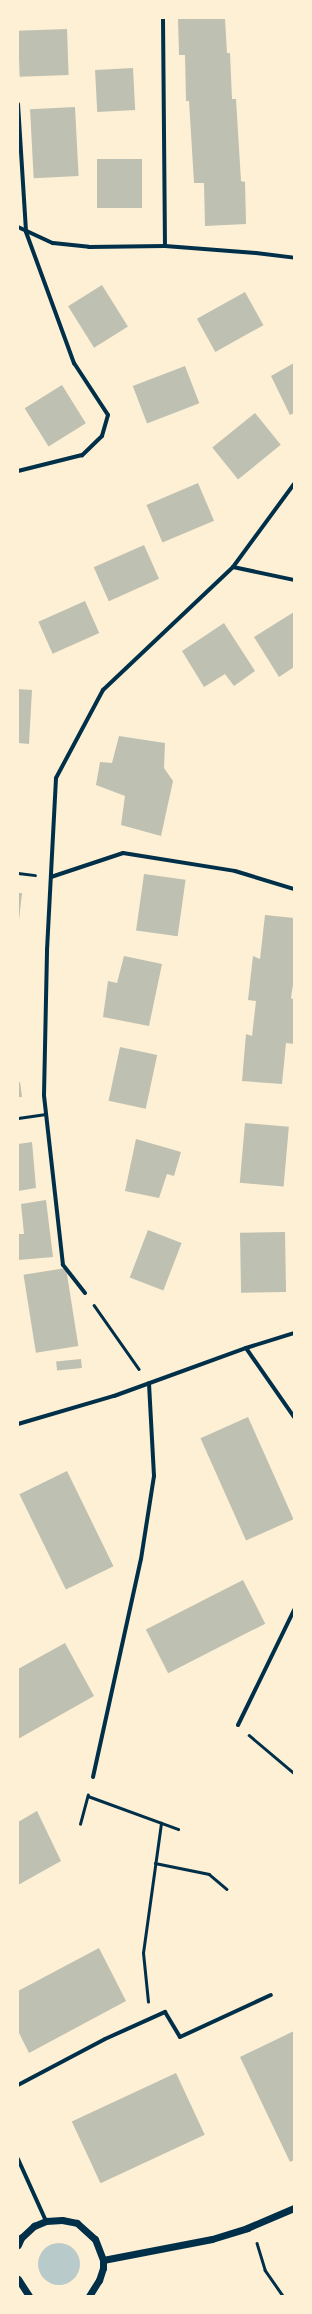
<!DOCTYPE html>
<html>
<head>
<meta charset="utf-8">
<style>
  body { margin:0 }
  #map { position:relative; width:312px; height:2314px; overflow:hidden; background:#fdf0d5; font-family:"PT Sans Narrow",sans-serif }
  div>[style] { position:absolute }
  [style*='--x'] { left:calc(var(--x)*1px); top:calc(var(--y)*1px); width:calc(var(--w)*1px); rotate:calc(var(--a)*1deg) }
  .green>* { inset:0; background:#b9caca }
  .round { border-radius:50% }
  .building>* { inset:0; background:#bec0b2; transform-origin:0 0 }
  .path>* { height:2.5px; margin:-1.25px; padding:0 1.25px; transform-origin:1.25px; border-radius:1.25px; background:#003049 }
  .service>* { height:3px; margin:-1.5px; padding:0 1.5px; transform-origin:1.5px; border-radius:1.5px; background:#003049 }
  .minor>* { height:4px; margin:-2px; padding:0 2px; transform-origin:2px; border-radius:2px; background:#003049 }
  .tertiary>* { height:7px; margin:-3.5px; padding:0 3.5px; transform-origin:3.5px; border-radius:3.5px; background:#003049 }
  span { translate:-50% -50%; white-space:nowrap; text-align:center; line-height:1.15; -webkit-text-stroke:3.5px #fdf0d5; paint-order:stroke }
  .frame { position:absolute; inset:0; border:19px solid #fdf0d5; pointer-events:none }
</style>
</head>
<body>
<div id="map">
  <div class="green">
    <div class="round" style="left:38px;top:2243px;width:42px;height:42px"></div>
  </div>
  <div class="building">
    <div style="clip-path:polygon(178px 18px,225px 18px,227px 53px,230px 53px,232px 99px,236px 99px,241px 181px,245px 182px,246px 224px,205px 226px,204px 183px,194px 183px,189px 101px,186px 101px,185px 55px,179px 55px)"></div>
    <div style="left:67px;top:29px;width:46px;height:49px;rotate:88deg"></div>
    <div style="left:133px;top:68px;width:42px;height:38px;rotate:87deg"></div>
    <div style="left:75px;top:107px;width:69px;height:45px;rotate:87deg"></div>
    <div style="left:97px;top:159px;width:45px;height:49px"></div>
    <div style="left:102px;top:285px;width:49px;height:40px;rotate:58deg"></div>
    <div style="left:245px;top:292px;width:38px;height:55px;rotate:61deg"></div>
    <div style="clip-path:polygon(294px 363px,294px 413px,290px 415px,271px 376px)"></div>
    <div style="left:185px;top:366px;width:40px;height:56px;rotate:69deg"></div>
    <div style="left:62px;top:385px;width:45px;height:44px;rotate:58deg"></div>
    <div style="left:255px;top:413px;width:41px;height:55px;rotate:51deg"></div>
    <div style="left:198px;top:483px;width:41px;height:56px;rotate:67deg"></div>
    <div style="left:144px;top:545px;width:37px;height:55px;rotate:66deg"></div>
    <div style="left:85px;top:601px;width:35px;height:51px;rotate:66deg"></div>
    <div style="clip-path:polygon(294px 612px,294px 667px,279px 677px,254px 637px)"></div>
    <div style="clip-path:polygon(224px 623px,255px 671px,234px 686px,225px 674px,204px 687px,182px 651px)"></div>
    <div style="clip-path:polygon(18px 689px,32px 690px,29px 744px,18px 743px)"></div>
    <div style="clip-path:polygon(119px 736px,165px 743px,164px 768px,173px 781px,161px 836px,121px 825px,125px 796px,96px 785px,100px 762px,112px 763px)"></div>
    <div style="left:144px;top:874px;width:42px;height:57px;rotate:8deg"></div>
    <div style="clip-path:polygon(18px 893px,22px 893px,19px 920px,18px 920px)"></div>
    <div style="clip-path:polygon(265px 915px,294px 918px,294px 978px,291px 998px,294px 1000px,294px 1044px,286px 1043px,282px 1084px,242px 1081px,246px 1034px,252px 1036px,256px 1001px,248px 1000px,253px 956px,260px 959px)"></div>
    <div style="clip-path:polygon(124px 956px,162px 964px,149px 1026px,103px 1017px,108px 981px,117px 983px)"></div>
    <div style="left:120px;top:1047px;width:38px;height:55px;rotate:12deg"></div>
    <div style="clip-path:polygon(20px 1082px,22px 1097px,18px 1097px,18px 1083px)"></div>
    <div style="left:245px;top:1123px;width:44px;height:60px;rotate:5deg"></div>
    <div style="clip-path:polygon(136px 1139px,181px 1152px,174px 1176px,167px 1174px,159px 1198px,125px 1191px)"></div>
    <div style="clip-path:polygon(32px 1142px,36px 1188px,18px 1191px,18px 1144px)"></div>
    <div style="clip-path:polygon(46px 1200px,53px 1257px,18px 1260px,18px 1234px,24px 1234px,21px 1204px)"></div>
    <div style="left:148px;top:1230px;width:36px;height:51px;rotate:21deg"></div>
    <div style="left:285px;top:1232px;width:60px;height:45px;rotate:89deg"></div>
    <div style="left:66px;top:1268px;width:79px;height:43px;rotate:81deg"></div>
    <div style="left:81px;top:1359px;width:9px;height:25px;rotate:84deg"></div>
    <div style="left:248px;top:1417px;width:112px;height:52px;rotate:66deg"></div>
    <div style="left:67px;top:1471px;width:106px;height:53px;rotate:64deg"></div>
    <div style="left:243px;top:1580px;width:49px;height:109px;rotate:63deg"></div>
    <div style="clip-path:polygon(65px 1643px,94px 1696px,18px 1739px,18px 1669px)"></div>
    <div style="clip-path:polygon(37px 1811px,61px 1861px,18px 1885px,18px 1822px)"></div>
    <div style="clip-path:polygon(99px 1948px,126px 2001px,29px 2053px,18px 2031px,18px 1991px)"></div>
    <div style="clip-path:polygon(294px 2031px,294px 2160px,290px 2162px,240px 2057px)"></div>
    <div style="left:176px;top:2073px;width:68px;height:115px;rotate:65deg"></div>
  </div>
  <div class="path">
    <div style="--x:18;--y:873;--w:17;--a:7"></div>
    <div style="--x:94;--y:1305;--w:78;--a:54.9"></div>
    <div style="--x:249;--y:1735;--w:59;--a:40.2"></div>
    <div style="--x:88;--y:1796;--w:96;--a:20.1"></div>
    <div style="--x:80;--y:1824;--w:30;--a:-75"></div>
    <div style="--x:155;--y:1863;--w:55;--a:11.5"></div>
    <div style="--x:209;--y:1874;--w:23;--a:40"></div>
    <div style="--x:148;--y:2002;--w:49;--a:-95.8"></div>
    <div style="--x:143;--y:1953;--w:131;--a:-82.1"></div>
    <div style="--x:257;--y:2243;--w:28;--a:73"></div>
    <div style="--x:265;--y:2270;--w:32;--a:55"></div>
  </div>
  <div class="service">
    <div style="--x:18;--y:1118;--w:28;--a:-8"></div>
  </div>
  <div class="minor">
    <div style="--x:163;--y:18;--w:228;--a:89.5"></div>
    <div style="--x:18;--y:104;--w:128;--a:86.4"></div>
    <div style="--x:26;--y:232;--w:140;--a:69.9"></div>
    <div style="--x:74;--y:363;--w:62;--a:56.8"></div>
    <div style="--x:108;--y:415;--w:22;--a:106"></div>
    <div style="--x:102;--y:436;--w:28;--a:136"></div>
    <div style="--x:82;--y:455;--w:66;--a:166"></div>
    <div style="--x:18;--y:227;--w:38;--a:25"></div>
    <div style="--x:53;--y:243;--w:36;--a:6"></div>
    <div style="--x:89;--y:247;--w:76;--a:-0.8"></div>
    <div style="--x:165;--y:246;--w:91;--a:4.4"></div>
    <div style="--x:256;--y:253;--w:38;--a:7"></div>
    <div style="--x:233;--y:567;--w:62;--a:12"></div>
    <div style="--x:51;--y:877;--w:76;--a:-18.4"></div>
    <div style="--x:123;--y:853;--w:113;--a:9.1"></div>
    <div style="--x:235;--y:871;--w:62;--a:17"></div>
    <div style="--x:85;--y:1293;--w:36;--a:-128"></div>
    <div style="--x:63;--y:1265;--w:171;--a:-96.4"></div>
    <div style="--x:44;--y:1095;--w:145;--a:-88.8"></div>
    <div style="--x:47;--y:950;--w:172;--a:-87"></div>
    <div style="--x:56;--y:778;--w:100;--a:-61.9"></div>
    <div style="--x:103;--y:690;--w:179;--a:-43.4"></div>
    <div style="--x:233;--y:567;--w:103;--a:-53.7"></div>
    <div style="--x:246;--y:1348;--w:84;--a:55.2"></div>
    <div style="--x:18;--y:1424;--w:100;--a:-16.3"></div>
    <div style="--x:114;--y:1396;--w:140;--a:-20"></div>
    <div style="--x:246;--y:1348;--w:50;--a:-17.4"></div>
    <div style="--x:238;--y:1725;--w:128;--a:-64"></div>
    <div style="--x:93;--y:1777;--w:223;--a:-77.6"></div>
    <div style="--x:141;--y:1559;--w:84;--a:-81.1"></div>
    <div style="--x:154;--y:1476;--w:93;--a:-93.1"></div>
    <div style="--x:18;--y:2085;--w:98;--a:-27.9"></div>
    <div style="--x:105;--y:2039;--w:66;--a:-24.2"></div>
    <div style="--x:165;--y:2012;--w:29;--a:59"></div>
    <div style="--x:180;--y:2037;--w:100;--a:-24.8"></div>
    <div style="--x:18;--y:2159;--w:68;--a:65.7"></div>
  </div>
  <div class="tertiary">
    <div style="--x:18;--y:2245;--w:8;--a:-67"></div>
    <div style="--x:21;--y:2238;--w:18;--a:-43"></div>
    <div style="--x:34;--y:2226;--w:13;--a:-23"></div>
    <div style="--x:46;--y:2221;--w:16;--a:-4"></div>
    <div style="--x:62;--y:2220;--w:15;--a:11"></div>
    <div style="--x:77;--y:2223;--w:24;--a:42"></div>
    <div style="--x:95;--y:2239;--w:22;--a:69"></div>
    <div style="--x:103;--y:2260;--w:8;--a:90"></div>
    <div style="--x:103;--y:2268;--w:13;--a:108"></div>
    <div style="--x:99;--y:2280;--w:19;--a:122"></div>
    <div style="--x:103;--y:2260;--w:111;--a:-10.9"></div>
    <div style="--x:212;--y:2239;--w:37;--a:-17"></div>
    <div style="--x:247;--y:2228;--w:51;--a:-23.1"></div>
    <div style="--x:18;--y:2279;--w:20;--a:57"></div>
  </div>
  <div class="frame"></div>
</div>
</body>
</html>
